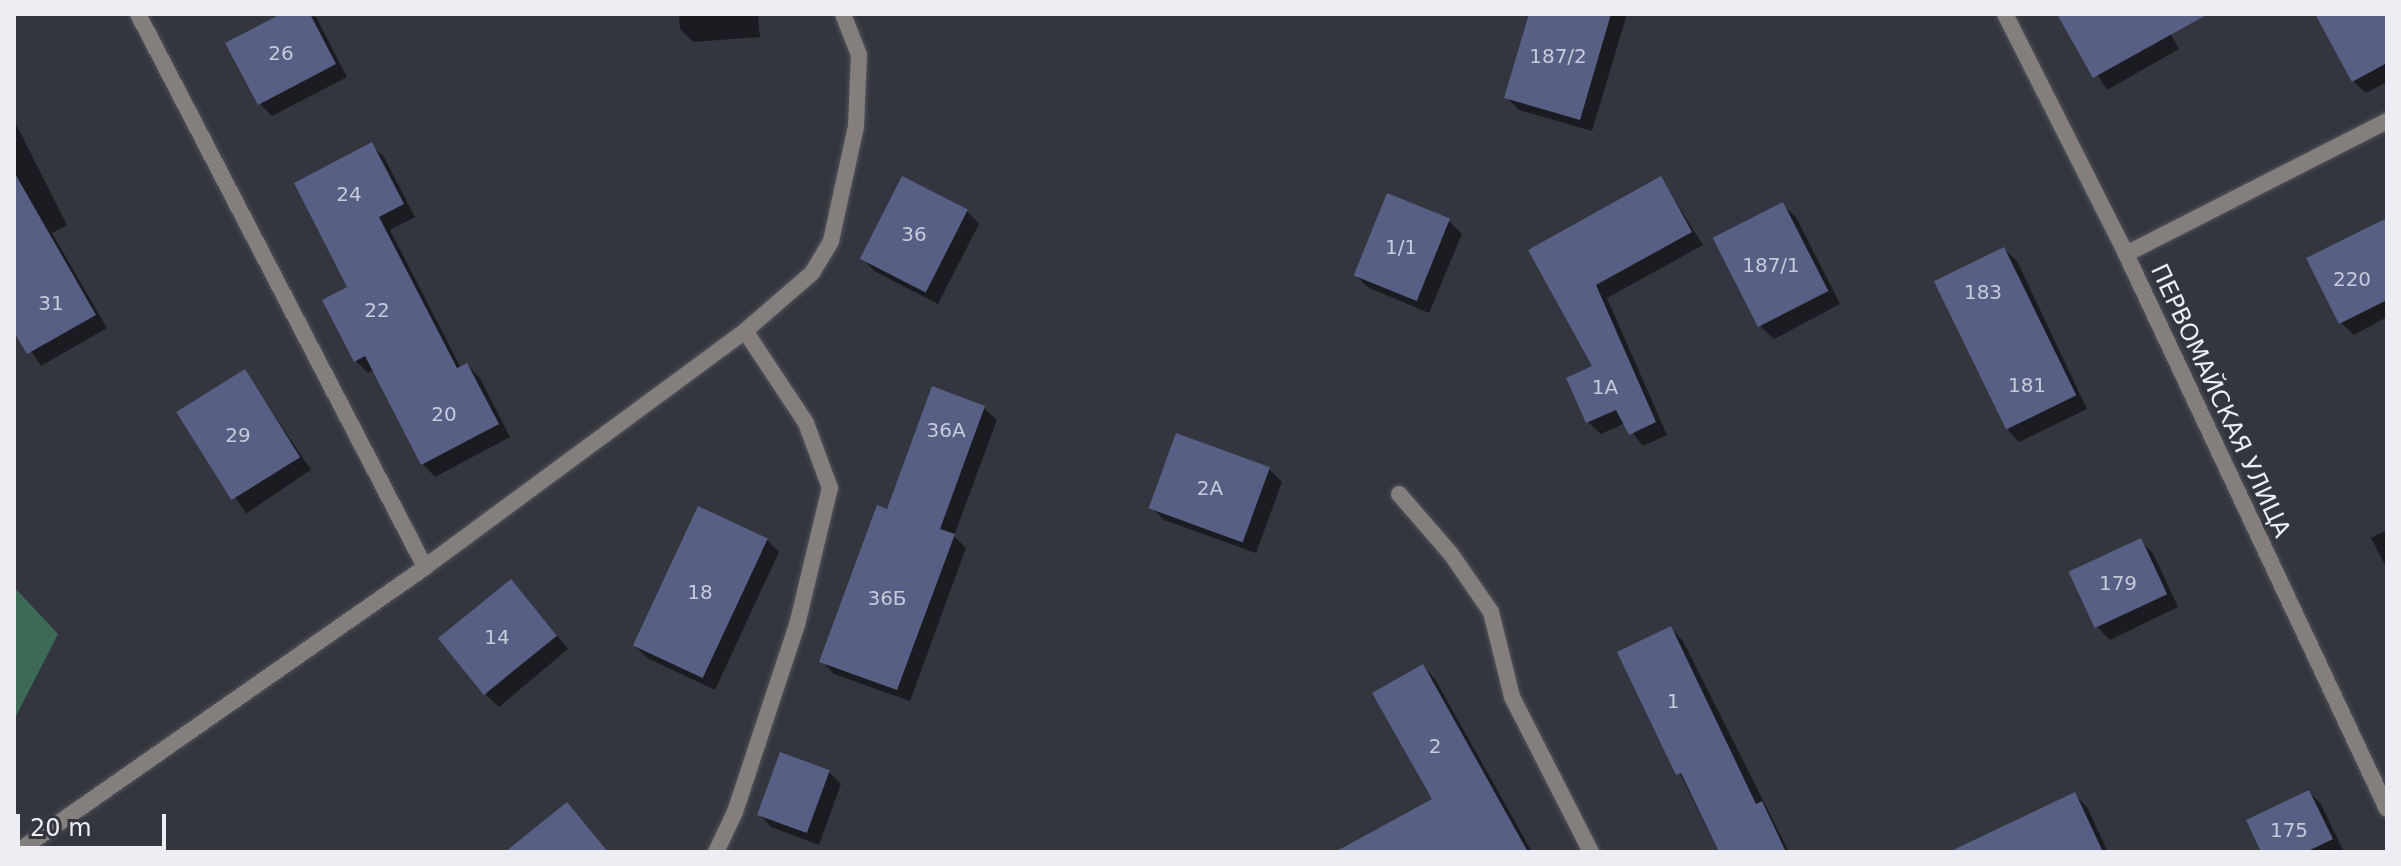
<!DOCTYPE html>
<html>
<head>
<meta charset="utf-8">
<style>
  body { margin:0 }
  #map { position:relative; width:2401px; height:866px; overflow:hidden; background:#34363f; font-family:"DejaVu Sans",sans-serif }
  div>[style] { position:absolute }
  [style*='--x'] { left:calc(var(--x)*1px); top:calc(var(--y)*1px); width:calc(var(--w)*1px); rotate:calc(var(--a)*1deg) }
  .forest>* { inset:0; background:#3d6a54 }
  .shadow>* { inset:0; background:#0007; transform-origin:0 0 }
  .building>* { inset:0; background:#575f85; transform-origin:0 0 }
  .roads { filter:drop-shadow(0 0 2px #51535c) drop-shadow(0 0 2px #51535c) }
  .lane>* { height:16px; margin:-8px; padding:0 8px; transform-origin:8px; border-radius:8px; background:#847e7c }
  .street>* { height:16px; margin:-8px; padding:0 8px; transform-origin:8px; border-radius:8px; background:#847e7c }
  span { translate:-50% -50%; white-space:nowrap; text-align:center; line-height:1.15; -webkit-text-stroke:6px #34363f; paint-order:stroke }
  .number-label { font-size:20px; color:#c7cad8 }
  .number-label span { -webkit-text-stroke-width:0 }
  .street-label { font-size:24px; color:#eceef4 }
  .frame { position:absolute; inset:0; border:16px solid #eceef4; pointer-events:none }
  .scale { position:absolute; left:16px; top:814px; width:150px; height:36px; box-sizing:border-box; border:4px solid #eceef4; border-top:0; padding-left:10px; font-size:24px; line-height:28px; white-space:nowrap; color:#eceef4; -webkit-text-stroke:6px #34363f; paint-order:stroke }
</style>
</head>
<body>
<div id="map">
  <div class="forest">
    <div style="clip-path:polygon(14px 587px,58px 634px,14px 720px)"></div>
  </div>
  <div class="shadow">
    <div style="clip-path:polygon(286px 14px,316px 17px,347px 77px,272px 116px,259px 103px)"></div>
    <div style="clip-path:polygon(679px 14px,758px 14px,760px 37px,693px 42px,680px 29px)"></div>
    <div style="clip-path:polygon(1531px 14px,1627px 14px,1592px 131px,1519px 110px,1507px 98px)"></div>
    <div style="clip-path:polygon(2074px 14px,2159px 14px,2179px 49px,2107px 90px,2063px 20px)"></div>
    <div style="clip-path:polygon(2317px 14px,2387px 14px,2387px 82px,2366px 93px,2353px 81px)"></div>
    <div style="clip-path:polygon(14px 120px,67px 225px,52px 233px,107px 328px,41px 366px,14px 325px)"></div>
    <div style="clip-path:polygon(372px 145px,384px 157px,415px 217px,390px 230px,461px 368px,467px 365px,480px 378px,510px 437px,435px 477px,423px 464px,374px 370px,368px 373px,356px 361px,350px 288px)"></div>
    <div style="clip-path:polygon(1661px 179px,1703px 245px,1607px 298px,1667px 435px,1643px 446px,1625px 423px,1601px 434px,1588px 422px,1594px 367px,1531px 251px)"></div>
    <div style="clip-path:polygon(1783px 205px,1796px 217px,1840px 304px,1774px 339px,1761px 327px)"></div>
    <div style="clip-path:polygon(967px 211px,979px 224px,938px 304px,874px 271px,862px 258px)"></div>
    <div style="clip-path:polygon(2387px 220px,2387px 317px,2354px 335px,2341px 323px)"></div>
    <div style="clip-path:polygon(1449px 221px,1462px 234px,1429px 313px,1367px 287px,1355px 274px)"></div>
    <div style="clip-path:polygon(2004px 249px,2017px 261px,2087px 409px,2019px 442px,2007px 429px)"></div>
    <div style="left:245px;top:372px;width:118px;height:78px;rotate:56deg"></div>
    <div style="clip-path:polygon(984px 408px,997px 420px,954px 536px,966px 548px,910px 701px,834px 674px,822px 661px,888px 512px)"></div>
    <div style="clip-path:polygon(1269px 469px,1282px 482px,1256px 553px,1164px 520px,1151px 507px)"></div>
    <div style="clip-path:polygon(2387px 530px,2387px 569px,2371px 538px)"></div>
    <div style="clip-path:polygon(767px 540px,779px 552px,715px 690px,647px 658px,635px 646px)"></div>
    <div style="clip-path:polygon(2140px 541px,2153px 553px,2178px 607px,2110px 640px,2097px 627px)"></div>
    <div style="clip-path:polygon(523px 594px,568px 649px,499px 707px,486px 695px)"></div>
    <div style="clip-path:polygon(1671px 628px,1683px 641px,1789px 852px,1719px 852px,1620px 653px)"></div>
    <div style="clip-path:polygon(1423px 666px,1435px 679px,1532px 852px,1347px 852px,1434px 799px)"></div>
    <div style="clip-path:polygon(829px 772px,841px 784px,819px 845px,771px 827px,759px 814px)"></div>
    <div style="clip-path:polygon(2309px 792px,2321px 804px,2344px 852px,2263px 852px)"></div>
    <div style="clip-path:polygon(2074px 794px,2087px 807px,2108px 852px,2002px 852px)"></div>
  </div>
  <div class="building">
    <div style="clip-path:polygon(281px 14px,310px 14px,336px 64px,258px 105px,225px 43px)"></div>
    <div style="clip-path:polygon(1529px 14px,1611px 14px,1580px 120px,1504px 98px)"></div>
    <div style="clip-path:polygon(2057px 14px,2208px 14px,2093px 78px)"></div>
    <div style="clip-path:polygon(2315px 14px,2387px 14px,2387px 63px,2352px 82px)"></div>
    <div style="clip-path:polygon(372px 142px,404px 204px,379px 217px,457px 368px,467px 363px,499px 424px,421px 465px,365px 356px,354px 362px,322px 300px,347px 287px,294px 183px)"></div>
    <div style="clip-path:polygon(14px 172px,96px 315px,27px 354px,14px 332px)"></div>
    <div style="left:902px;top:176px;width:74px;height:93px;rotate:27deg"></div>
    <div style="clip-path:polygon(1661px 176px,1692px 232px,1596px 285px,1656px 422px,1629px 435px,1616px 410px,1586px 423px,1566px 378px,1592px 366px,1528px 250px)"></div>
    <div style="left:1387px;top:193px;width:68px;height:89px;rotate:22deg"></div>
    <div style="left:1783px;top:202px;width:100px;height:79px;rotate:63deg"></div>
    <div style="clip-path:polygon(2387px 218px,2387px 300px,2339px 324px,2306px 258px)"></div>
    <div style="left:2004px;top:247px;width:165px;height:78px;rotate:64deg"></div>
    <div style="left:245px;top:369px;width:104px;height:81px;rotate:58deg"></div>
    <div style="clip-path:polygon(932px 386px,985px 406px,940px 529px,955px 534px,897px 690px,819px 662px,877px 505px,887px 509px)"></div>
    <div style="left:1176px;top:433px;width:100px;height:80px;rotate:20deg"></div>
    <div style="left:698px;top:506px;width:77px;height:154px;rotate:25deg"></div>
    <div style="left:2141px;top:538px;width:62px;height:80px;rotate:65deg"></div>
    <div style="left:511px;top:579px;width:73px;height:94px;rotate:51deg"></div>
    <div style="clip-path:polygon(1671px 626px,1756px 804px,1762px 801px,1786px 852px,1719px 852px,1681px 773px,1676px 775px,1617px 652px)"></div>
    <div style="clip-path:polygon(1423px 664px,1528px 852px,1335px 852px,1432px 799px,1372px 693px)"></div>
    <div style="left:780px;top:752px;width:53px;height:67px;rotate:20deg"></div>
    <div style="clip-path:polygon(2309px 790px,2333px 839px,2306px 852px,2261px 852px,2246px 820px)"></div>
    <div style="clip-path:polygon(2075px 792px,2103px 852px,1949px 852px)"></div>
    <div style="clip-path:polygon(567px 802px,608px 852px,505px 852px)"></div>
  </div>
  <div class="roads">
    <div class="lane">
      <div style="--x:138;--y:14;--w:623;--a:62.57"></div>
      <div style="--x:425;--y:567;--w:398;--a:-36.4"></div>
      <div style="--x:2126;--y:254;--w:293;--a:-27"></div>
      <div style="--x:17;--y:852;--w:498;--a:-34.9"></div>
    </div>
    <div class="street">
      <div style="--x:2005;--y:14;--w:269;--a:63.2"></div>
      <div style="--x:2126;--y:254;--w:613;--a:64.81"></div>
      <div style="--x:1399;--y:494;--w:79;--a:49.1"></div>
      <div style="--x:1451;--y:554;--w:70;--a:55.4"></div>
      <div style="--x:1491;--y:612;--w:88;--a:76.1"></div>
      <div style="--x:1512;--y:697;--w:174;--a:63"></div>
      <div style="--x:716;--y:852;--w:44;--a:-64.6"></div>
      <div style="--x:735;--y:812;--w:197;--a:-71.7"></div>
      <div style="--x:797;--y:625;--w:141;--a:-76.5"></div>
      <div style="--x:830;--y:488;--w:69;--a:-110.3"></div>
      <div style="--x:806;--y:423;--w:110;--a:-123.5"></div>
      <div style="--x:745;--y:331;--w:89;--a:-40.9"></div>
      <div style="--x:812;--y:273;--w:37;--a:-59"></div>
      <div style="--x:831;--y:241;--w:118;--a:-77.7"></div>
      <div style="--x:856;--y:126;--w:71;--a:-87.6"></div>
      <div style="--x:859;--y:55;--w:44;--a:-111.3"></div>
    </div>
  </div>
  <div class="number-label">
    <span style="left:281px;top:53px">26</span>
    <span style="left:1558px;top:56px">187/2</span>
    <span style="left:349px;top:194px">24</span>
    <span style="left:914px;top:234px">36</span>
    <span style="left:1401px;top:247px">1/1</span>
    <span style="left:1771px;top:265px">187/1</span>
    <span style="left:2352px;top:279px">220</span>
    <span style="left:1983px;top:292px">183</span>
    <span style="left:51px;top:303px">31</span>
    <span style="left:377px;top:310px">22</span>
    <span style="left:2027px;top:385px">181</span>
    <span style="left:1605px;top:387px">1А</span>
    <span style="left:444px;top:414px">20</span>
    <span style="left:946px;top:430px">36А</span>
    <span style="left:238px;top:435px">29</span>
    <span style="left:1210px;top:488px">2А</span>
    <span style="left:2118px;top:583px">179</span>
    <span style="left:700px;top:592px">18</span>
    <span style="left:887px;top:598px">36Б</span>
    <span style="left:497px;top:637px">14</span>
    <span style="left:1673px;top:701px">1</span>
    <span style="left:1435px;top:746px">2</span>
    <span style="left:2289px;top:830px">175</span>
  </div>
  <div class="street-label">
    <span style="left:2220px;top:401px;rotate:65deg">ПЕРВОМАЙСКАЯ УЛИЦА</span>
  </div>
  <div class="frame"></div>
  <div class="scale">20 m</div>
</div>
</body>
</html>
